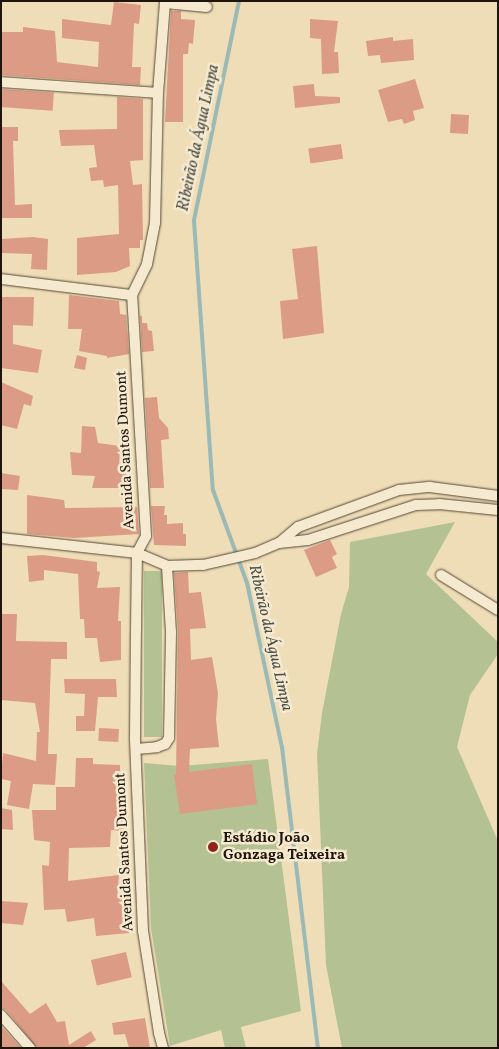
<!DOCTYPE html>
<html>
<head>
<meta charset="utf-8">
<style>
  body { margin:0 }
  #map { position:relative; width:499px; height:1049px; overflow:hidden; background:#efddb7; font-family:Vollkorn,serif }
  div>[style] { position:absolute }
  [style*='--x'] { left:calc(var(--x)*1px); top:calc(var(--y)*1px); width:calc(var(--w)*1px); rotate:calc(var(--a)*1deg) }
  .green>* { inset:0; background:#b4c293; transform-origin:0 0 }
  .stream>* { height:4px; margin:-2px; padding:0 2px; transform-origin:2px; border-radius:2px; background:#9cbab5 }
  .building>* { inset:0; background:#dc9b85; transform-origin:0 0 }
  .roads { filter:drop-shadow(0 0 1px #544735) drop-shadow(0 0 1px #544735) }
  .street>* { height:10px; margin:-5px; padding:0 5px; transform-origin:5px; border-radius:5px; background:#f5e9d0 }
  .dots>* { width:14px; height:14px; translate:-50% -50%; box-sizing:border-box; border:2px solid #f5e9d0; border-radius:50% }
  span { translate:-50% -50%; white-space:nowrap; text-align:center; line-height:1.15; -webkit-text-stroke:5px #f5e9d0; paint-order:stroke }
  .street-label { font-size:15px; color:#20150a }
  .poi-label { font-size:15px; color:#20150a; font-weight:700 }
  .left { translate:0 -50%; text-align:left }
  .water-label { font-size:16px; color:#4b4f46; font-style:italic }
  .frame { position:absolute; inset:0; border:2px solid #20150a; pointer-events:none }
</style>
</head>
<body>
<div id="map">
  <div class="green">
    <div style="clip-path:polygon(455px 522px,426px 574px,498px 642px,498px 654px,470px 695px,457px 747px,498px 841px,498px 1048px,342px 1048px,326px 965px,317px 754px,322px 713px,341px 614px,349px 587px,350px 542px)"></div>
    <div style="left:144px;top:571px;width:18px;height:166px"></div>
    <div style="clip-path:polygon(268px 759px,301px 1011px,241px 1027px,246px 1048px,225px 1048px,221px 1030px,170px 1046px,151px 928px,144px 763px,180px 766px)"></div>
  </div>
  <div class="stream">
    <div style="--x:239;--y:1;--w:225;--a:101.6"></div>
    <div style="--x:194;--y:221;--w:270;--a:86"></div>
    <div style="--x:213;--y:490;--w:99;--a:69.9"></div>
    <div style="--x:247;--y:583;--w:168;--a:78"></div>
    <div style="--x:282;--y:747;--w:303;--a:83.2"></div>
  </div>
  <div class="building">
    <div style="clip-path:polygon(114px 2px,141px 5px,139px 24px,134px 23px,132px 67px,141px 67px,140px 85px,1px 75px,1px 32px,23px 32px,23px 27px,55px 31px,57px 62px,98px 67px,99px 42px,62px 38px,62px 19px,111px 25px)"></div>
    <div style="clip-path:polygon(171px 11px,181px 11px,181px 19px,195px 20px,193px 44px,189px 43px,188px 54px,183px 54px,183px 122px,165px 122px)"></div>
    <div style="clip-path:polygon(310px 19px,338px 21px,334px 52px,338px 52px,339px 73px,322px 74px,321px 39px,310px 38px)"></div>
    <div style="clip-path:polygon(393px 37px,393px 41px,413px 39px,414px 60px,381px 63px,380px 55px,368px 56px,366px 41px)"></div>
    <div style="clip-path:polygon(415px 79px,424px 108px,413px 111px,415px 120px,404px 124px,402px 119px,388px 122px,378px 90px)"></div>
    <div style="clip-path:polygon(314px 84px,315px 96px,340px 97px,340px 103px,295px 108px,293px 86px)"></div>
    <div style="left:1px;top:89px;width:53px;height:18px;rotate:4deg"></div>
    <div style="clip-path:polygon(117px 97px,143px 99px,143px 160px,130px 161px,133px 185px,142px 184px,143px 240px,140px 240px,140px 248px,129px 248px,130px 266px,116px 272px,77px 275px,77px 238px,119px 234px,118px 185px,104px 187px,103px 180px,91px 181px,89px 168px,97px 167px,94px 145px,61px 146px,59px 130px,117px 129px)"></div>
    <div style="left:451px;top:114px;width:18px;height:19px;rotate:3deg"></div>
    <div style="clip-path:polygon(1px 127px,18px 127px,18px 141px,13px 141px,15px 205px,32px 204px,32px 218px,1px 218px)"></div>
    <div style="left:341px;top:144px;width:15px;height:33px;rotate:82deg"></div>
    <div style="clip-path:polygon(33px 237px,48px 239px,47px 270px,31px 269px,32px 254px,1px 253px,1px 239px)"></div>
    <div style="clip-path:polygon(317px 246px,324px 333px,283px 339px,280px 301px,298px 299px,292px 249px)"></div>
    <div style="clip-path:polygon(69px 295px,119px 301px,120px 314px,126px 315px,129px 354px,107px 358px,107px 356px,79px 351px,82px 329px,68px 329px)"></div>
    <div style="clip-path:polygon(1px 297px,34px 297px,33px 326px,13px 325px,13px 344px,42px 350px,38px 373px,1px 368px)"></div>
    <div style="clip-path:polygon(140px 316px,142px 316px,142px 323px,147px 323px,148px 330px,152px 331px,154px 351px,142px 352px)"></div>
    <div style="clip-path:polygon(77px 355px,87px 358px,85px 370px,74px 368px)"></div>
    <div style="clip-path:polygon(1px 382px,33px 396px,31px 406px,24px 404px,17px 429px,1px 425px)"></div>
    <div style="clip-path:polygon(157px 397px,159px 418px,168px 428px,169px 439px,161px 440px,164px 488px,150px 488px,145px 398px)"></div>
    <div style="clip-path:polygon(82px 426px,95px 427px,98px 443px,120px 446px,119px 468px,126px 469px,128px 488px,92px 488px,95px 476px,72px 475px,70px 452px,81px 453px)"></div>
    <div style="clip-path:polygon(1px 473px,20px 476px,18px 490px,1px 489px)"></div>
    <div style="clip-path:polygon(27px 495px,64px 500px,65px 508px,137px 507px,139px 534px,74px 538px,27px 534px)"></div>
    <div style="clip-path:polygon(151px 506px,165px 506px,164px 515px,167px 515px,167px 524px,183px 523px,183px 534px,186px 534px,186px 546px,154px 545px)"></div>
    <div style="clip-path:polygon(330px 540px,337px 554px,332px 557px,337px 568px,316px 577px,304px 550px)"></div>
    <div style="clip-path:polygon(43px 555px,97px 562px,97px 571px,100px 572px,97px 588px,120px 587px,118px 621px,121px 621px,121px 660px,100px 662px,97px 638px,85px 638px,84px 619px,80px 619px,78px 574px,44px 570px,44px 580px,29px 582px,27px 556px)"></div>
    <div style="clip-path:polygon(188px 572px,189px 593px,201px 592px,206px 628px,190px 629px,191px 660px,212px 657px,218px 693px,216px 719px,219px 747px,190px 749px,189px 772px,252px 764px,257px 804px,180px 814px,174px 775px,176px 774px,178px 632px,174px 573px)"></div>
    <div style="clip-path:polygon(1px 614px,17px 614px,16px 641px,67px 642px,67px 659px,51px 659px,48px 754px,57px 754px,55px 785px,33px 784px,29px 809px,7px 805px,11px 781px,1px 779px,3px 753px,36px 761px,37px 732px,40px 732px,35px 703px,1px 700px)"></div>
    <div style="clip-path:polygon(64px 679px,116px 679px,117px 697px,98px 697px,95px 731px,76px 731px,76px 716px,84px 716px,85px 694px,65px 693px)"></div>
    <div style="left:99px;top:728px;width:20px;height:13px;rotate:3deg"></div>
    <div style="clip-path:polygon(76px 758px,93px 758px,93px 764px,120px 765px,120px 797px,123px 797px,124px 831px,111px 830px,110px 847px,69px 848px,68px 881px,119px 875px,117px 898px,124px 897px,129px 933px,96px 936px,94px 918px,67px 922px,65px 909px,44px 910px,42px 865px,49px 866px,50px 842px,34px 840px,32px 810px,56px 810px,56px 787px,75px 787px)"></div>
    <div style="clip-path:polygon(1px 808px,12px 810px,13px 830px,1px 829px)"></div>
    <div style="clip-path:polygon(1px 901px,28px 903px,23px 925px,1px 923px)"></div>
    <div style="left:126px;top:952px;width:26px;height:36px;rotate:77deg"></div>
    <div style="clip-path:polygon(1px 981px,30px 1014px,46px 1003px,57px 1022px,65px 1021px,69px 1045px,91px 1031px,96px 1040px,83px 1048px,37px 1048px,6px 1010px,1px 1008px)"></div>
    <div style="clip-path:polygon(145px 1018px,150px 1048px,129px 1048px,125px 1034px,114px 1035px,112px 1023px)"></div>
    <div style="clip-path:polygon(1px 1026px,21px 1048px,1px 1048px)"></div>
  </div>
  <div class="roads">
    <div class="street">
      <div style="--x:165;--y:3;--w:42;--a:5.4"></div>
      <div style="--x:1;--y:82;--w:157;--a:4"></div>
      <div style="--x:1;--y:279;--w:132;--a:7"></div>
      <div style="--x:1;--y:538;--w:137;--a:6.3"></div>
      <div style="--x:137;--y:553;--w:33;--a:23"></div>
      <div style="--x:167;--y:566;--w:36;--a:-2"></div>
      <div style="--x:203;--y:565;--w:53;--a:-13"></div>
      <div style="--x:255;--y:553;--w:26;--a:-23"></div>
      <div style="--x:279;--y:543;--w:29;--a:-6"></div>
      <div style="--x:308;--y:540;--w:114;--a:-18"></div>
      <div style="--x:416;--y:505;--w:23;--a:-2"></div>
      <div style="--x:439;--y:504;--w:59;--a:5.8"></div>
      <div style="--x:279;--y:543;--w:25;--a:-40"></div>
      <div style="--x:298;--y:527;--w:108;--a:-20.1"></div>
      <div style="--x:399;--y:490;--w:31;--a:-6"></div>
      <div style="--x:430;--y:487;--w:69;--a:7.5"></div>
      <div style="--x:441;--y:575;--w:67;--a:31.6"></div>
      <div style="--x:136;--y:749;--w:21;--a:-5"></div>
      <div style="--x:157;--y:747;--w:9;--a:-21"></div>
      <div style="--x:165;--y:744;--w:7;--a:-56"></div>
      <div style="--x:169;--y:738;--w:106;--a:-88.9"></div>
      <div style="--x:171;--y:632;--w:66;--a:-93.5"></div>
      <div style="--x:1;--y:1015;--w:44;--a:48.7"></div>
      <div style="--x:163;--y:1048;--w:16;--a:-105"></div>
      <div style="--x:159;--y:1033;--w:103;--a:-98.9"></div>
      <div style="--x:143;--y:931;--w:194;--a:-92.4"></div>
      <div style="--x:135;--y:737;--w:106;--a:-89.5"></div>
      <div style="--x:136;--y:631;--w:78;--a:-89.3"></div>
      <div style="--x:137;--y:553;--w:19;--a:-62"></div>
      <div style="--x:146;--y:536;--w:241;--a:-93.3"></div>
      <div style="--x:132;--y:295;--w:34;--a:-64"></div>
      <div style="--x:147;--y:264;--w:42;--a:-79"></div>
      <div style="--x:155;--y:223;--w:130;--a:-88.7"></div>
      <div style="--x:158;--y:93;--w:92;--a:-85.6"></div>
    </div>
  </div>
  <div class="dots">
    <div style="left:213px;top:847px;background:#8f2418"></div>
  </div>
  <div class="street-label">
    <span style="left:126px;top:450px;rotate:-93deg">Avenida Santos Dumont</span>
    <span style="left:125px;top:852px;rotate:-93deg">Avenida Santos Dumont</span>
  </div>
  <div class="poi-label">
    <span class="left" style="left:223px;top:847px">Estádio João<br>Gonzaga Teixeira</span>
  </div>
  <div class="water-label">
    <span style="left:199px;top:138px;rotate:-78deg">Ribeirão da Água Limpa</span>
    <span style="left:270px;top:638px;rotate:77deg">Ribeirão da Água Limpa</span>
  </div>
  <div class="frame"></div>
</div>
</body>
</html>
